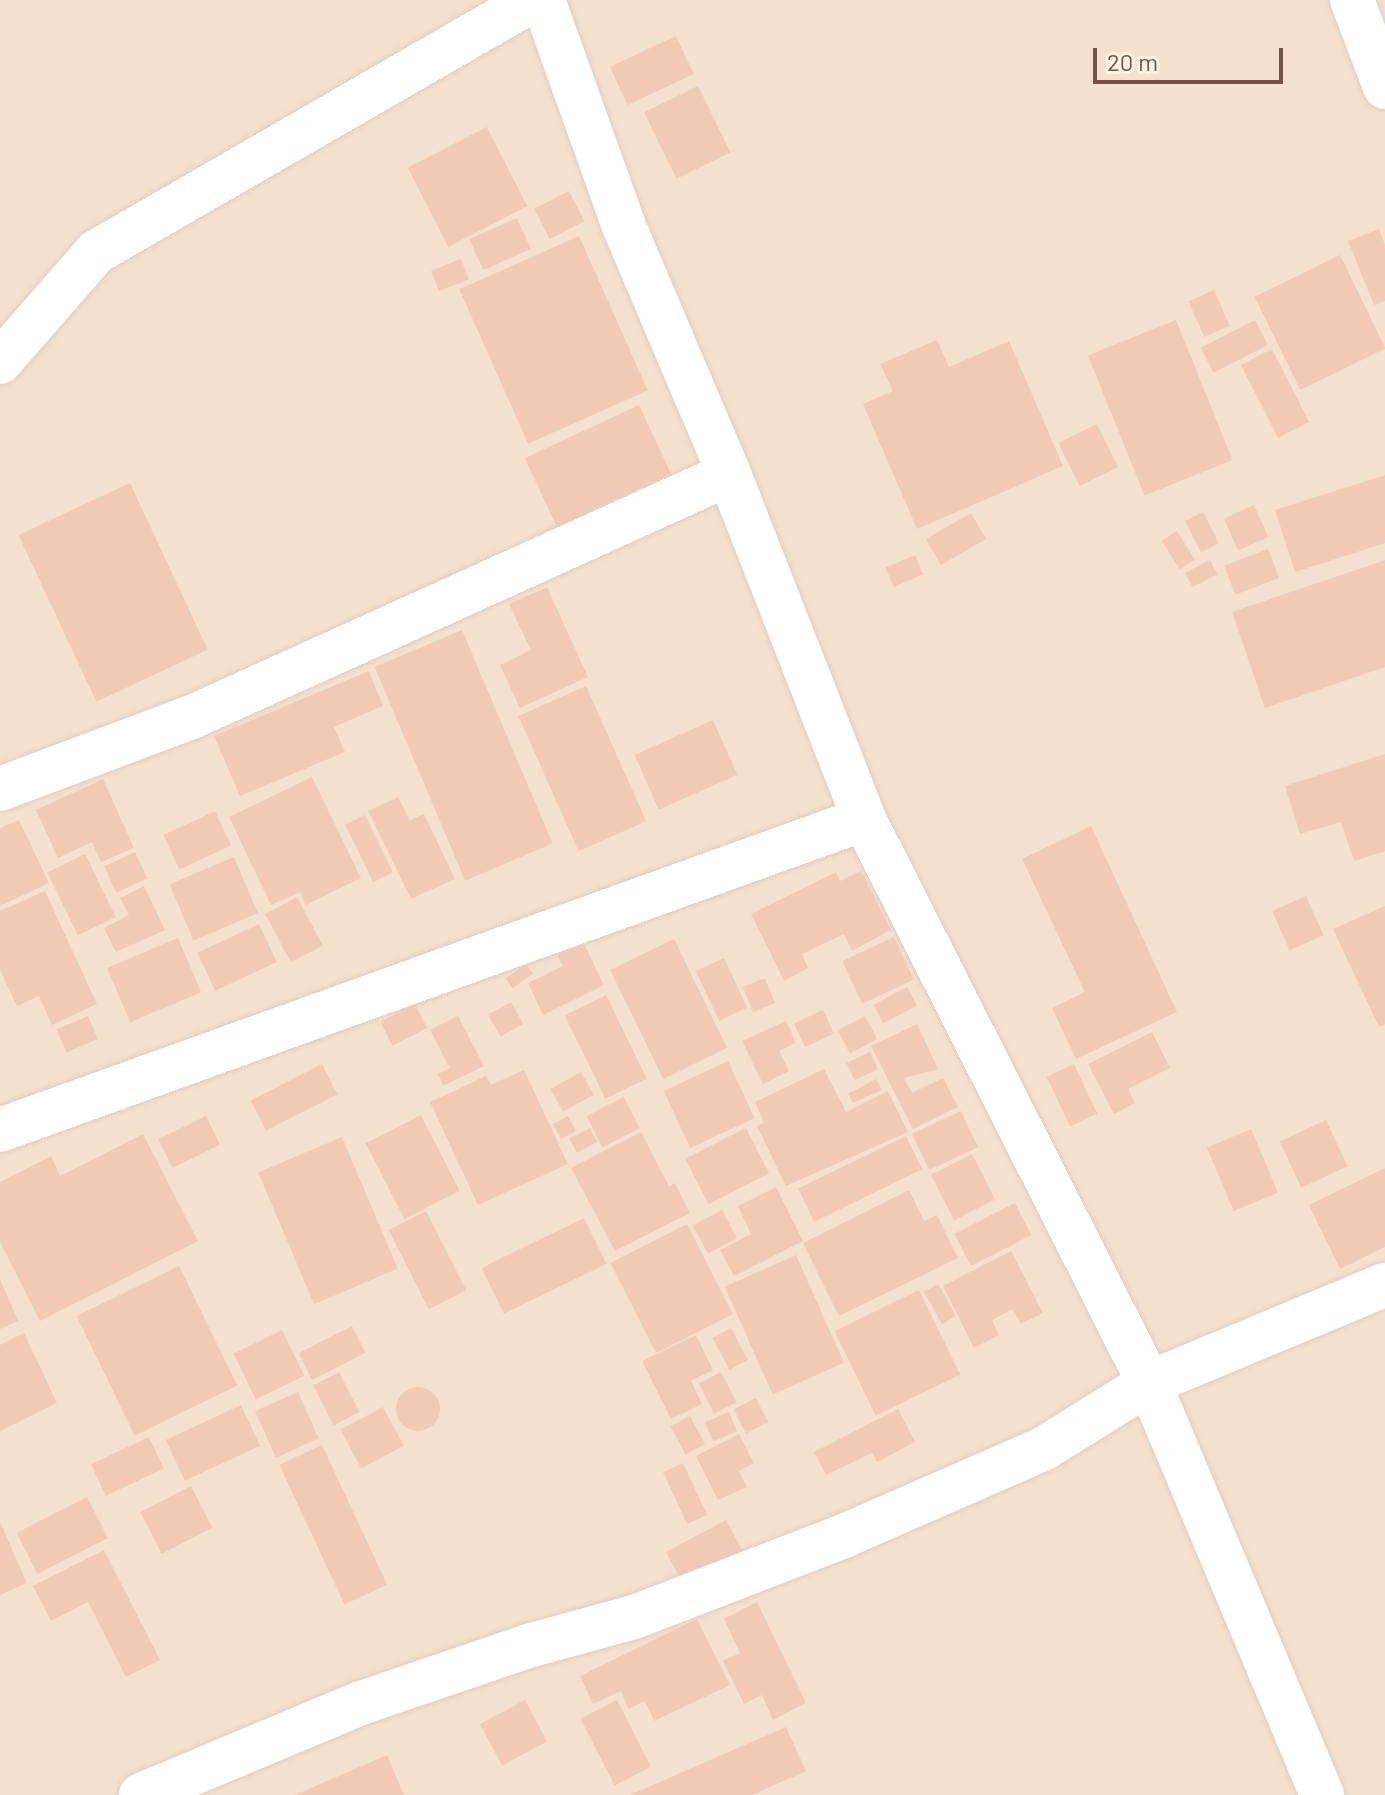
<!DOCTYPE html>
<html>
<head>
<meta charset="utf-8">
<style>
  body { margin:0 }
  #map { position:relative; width:1385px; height:1795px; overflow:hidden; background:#fcefde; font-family:Barlow,sans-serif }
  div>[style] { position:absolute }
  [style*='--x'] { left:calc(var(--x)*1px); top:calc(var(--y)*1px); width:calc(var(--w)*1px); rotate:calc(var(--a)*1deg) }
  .residential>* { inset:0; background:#f3e0cd; transform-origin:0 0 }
  .building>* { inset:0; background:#f1cab6; transform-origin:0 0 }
  .round { border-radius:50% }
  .roads { filter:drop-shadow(0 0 2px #e2ccbe) drop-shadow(0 0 2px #e2ccbe) }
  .minor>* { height:44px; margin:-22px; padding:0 22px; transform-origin:22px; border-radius:22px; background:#fff }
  span { translate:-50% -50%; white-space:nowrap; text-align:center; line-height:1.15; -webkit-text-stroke:8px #fff3e4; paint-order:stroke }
  .scale { position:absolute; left:1093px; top:48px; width:190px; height:36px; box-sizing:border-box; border:4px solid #725347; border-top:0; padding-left:10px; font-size:24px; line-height:28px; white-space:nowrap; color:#725347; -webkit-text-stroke:6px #fff3e4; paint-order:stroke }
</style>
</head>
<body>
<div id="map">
  <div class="residential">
    <div style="left:0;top:0;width:1385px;height:1795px"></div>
  </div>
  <div class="building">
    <div style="left:676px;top:36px;width:42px;height:73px;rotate:65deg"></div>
    <div style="left:698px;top:86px;width:74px;height:60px;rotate:64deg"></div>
    <div style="left:487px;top:127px;width:89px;height:89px;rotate:63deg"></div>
    <div style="left:569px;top:191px;width:34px;height:39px;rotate:63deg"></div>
    <div style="left:517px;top:218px;width:34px;height:52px;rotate:66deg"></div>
    <div style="clip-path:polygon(1379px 229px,1385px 245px,1385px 301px,1374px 305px,1348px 241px)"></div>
    <div style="left:579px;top:236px;width:169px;height:131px;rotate:66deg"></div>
    <div style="left:1340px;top:255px;width:104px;height:95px;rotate:64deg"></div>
    <div style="left:461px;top:259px;width:22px;height:32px;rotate:69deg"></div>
    <div style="left:1214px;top:290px;width:39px;height:28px;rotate:66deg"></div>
    <div style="left:1176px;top:320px;width:151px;height:95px;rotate:68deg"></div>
    <div style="left:1255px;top:320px;width:28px;height:61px;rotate:63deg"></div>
    <div style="clip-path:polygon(937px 340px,949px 367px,1009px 341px,1063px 466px,917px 529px,863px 404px,893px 391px,880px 364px)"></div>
    <div style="left:1272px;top:349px;width:82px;height:35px;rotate:63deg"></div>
    <div style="left:639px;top:405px;width:76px;height:126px;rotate:65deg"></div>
    <div style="left:1097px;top:424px;width:48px;height:43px;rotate:64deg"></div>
    <div style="clip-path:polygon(1385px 475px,1385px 543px,1295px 572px,1275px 510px)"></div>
    <div style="left:130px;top:483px;width:184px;height:123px;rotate:65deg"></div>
    <div style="left:1254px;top:505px;width:35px;height:33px;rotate:66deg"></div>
    <div style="left:1203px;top:512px;width:35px;height:20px;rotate:63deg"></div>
    <div style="left:971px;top:513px;width:30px;height:52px;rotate:60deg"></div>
    <div style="left:1177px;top:531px;width:34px;height:18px;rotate:58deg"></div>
    <div style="left:1268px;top:549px;width:31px;height:47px;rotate:69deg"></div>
    <div style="left:915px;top:555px;width:21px;height:32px;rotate:67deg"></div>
    <div style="left:1210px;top:560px;width:16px;height:28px;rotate:63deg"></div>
    <div style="clip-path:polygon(1385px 560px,1385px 667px,1265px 708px,1232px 612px)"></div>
    <div style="clip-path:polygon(547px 587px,588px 677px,520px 708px,500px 665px,531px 650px,509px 604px)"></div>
    <div style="left:462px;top:630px;width:232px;height:95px;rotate:67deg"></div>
    <div style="clip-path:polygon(369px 671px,383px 706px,334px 727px,345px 752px,240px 796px,214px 736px)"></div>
    <div style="left:586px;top:686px;width:148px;height:74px;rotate:66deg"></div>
    <div style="left:713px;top:720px;width:60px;height:86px;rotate:66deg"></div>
    <div style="clip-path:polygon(1385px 754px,1385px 851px,1354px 861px,1341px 822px,1300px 834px,1285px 786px)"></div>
    <div style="clip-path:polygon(312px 777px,361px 878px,306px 905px,300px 892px,271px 905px,229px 817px)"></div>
    <div style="clip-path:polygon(103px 779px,134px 848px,101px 862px,92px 842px,58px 858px,36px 810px)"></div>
    <div style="clip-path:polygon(398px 797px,410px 820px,424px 814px,455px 879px,411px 899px,368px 811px)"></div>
    <div style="left:215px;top:811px;width:38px;height:57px;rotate:65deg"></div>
    <div style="left:365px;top:815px;width:64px;height:22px;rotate:64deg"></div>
    <div style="clip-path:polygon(19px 820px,49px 883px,0 906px,0 828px)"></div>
    <div style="clip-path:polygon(1091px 826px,1177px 1012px,1076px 1059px,1052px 1008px,1085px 992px,1022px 859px)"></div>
    <div style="left:135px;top:852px;width:29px;height:34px;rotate:65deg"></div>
    <div style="left:85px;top:854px;width:70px;height:42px;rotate:64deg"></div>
    <div style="left:234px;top:857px;width:61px;height:70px;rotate:67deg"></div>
    <div style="clip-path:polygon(861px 871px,891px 930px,852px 951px,844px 934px,802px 954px,808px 968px,784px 981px,751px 914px,836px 872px,840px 881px)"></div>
    <div style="clip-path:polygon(144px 886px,165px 930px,116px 952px,104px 928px,129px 915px,120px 898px)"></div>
    <div style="clip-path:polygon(45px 891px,97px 1004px,52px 1025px,39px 996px,17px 1006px,0 970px,0 911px)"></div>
    <div style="left:1306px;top:896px;width:43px;height:37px;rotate:66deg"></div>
    <div style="left:297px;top:897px;width:55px;height:36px;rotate:62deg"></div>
    <div style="clip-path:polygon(1385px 906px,1385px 1024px,1379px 1027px,1333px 929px)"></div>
    <div style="left:259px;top:924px;width:42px;height:68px;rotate:65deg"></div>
    <div style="left:894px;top:937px;width:47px;height:57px;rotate:65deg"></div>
    <div style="left:178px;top:938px;width:59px;height:77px;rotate:67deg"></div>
    <div style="left:674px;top:939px;width:121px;height:71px;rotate:64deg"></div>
    <div style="clip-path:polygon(583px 942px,604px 985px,543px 1015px,528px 983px,563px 966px,557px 955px)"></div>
    <div style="left:724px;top:958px;width:55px;height:31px;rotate:65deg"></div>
    <div style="left:526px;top:964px;width:12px;height:25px;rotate:55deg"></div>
    <div style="left:765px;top:978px;width:27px;height:24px;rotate:68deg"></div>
    <div style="left:907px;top:987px;width:21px;height:38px;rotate:62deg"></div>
    <div style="left:606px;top:995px;width:93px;height:46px;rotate:64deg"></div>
    <div style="left:511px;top:1002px;width:25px;height:26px;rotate:61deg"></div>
    <div style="left:415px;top:1004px;width:27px;height:39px;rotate:63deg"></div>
    <div style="left:823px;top:1010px;width:26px;height:32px;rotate:65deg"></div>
    <div style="left:88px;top:1016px;width:25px;height:34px;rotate:67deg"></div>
    <div style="clip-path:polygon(458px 1016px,484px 1066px,443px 1086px,438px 1074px,450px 1068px,430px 1030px)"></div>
    <div style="left:865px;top:1016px;width:26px;height:31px;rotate:62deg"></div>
    <div style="clip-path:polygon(786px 1021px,796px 1043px,779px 1051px,789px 1071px,763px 1084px,742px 1041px)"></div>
    <div style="clip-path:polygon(917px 1024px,938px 1069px,904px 1078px,912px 1093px,943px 1078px,958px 1107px,913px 1129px,871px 1046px)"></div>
    <div style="clip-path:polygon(1152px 1032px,1170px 1068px,1128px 1089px,1135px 1103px,1114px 1114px,1088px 1064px)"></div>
    <div style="left:870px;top:1052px;width:19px;height:26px;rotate:65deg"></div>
    <div style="left:728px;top:1061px;width:63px;height:71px;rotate:65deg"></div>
    <div style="left:322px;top:1064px;width:34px;height:80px;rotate:63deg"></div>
    <div style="left:1074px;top:1064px;width:55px;height:30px;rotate:65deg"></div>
    <div style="clip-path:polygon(824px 1069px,846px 1112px,888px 1091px,908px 1132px,786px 1186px,757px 1126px,764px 1123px,755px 1102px)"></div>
    <div style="clip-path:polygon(524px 1070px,568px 1164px,478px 1205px,430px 1102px,486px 1076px,491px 1085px)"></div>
    <div style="left:581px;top:1072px;width:26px;height:35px;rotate:61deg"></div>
    <div style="clip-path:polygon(876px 1079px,882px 1090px,853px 1103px,848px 1094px)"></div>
    <div style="left:624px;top:1097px;width:35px;height:42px;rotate:63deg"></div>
    <div style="left:961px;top:1111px;width:40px;height:54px;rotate:65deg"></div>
    <div style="left:421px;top:1115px;width:85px;height:62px;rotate:63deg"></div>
    <div style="left:206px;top:1116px;width:32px;height:53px;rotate:64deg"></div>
    <div style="left:568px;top:1116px;width:17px;height:17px;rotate:62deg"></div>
    <div style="left:1326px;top:1120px;width:51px;height:51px;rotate:65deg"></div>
    <div style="left:590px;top:1128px;width:16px;height:23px;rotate:63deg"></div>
    <div style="left:746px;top:1128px;width:51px;height:68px;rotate:63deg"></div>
    <div style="left:1251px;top:1129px;width:69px;height:48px;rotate:67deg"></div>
    <div style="clip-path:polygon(641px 1132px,669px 1186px,675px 1183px,690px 1213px,615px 1251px,571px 1168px)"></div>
    <div style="clip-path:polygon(143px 1134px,198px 1241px,40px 1321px,0 1242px,0 1182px,51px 1156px,60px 1176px)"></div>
    <div style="left:906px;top:1136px;width:37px;height:120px;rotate:64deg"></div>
    <div style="left:342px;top:1137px;width:143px;height:91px;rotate:67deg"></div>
    <div style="left:972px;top:1154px;width:51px;height:46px;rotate:63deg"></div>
    <div style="clip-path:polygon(1385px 1168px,1385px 1247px,1340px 1269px,1309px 1205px)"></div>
    <div style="clip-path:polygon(776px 1187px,803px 1241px,734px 1276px,720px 1250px,751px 1234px,738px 1206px)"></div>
    <div style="clip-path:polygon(909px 1190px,924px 1221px,937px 1215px,958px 1258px,839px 1316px,803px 1243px)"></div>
    <div style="left:1015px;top:1203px;width:36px;height:68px;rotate:63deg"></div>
    <div style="left:722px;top:1210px;width:32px;height:33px;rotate:62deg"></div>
    <div style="left:426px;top:1211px;width:89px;height:42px;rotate:63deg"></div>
    <div style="left:584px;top:1218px;width:51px;height:114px;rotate:64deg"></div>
    <div style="left:687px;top:1224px;width:101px;height:86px;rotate:63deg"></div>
    <div style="clip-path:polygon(1011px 1251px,1043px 1313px,1021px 1324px,1013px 1309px,992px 1320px,999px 1335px,974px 1348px,943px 1286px)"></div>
    <div style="left:796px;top:1255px;width:118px;height:78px;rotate:66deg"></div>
    <div style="left:179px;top:1266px;width:133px;height:114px;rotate:64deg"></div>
    <div style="clip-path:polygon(0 1279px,18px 1321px,0 1329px)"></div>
    <div style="left:938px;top:1284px;width:37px;height:16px;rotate:61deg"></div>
    <div style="left:919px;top:1290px;width:94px;height:94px;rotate:64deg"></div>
    <div style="left:352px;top:1326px;width:30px;height:60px;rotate:63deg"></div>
    <div style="left:731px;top:1328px;width:36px;height:21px;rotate:62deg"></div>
    <div style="left:282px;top:1330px;width:51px;height:54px;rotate:64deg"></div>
    <div style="clip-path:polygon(24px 1333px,57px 1403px,0 1431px,0 1345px)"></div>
    <div style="clip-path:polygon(696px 1335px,713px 1370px,691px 1381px,702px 1404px,671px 1419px,642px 1361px)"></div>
    <div style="left:339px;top:1372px;width:45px;height:29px;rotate:63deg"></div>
    <div style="left:721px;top:1372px;width:34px;height:25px;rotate:63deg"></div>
    <div class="round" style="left:396px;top:1387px;width:44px;height:44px"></div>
    <div style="left:298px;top:1392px;width:51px;height:47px;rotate:66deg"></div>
    <div style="left:756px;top:1398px;width:27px;height:25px;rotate:63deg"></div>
    <div style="left:241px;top:1405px;width:45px;height:83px;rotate:65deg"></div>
    <div style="left:383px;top:1407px;width:44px;height:48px;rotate:62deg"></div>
    <div style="clip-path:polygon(898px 1409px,915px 1442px,877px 1462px,872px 1453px,826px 1475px,814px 1452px)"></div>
    <div style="left:729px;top:1412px;width:21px;height:26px;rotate:67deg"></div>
    <div style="left:690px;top:1416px;width:32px;height:22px;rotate:62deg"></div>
    <div style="clip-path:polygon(739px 1434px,754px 1463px,739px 1471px,747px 1487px,718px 1500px,696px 1456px)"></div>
    <div style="left:149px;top:1437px;width:35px;height:64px;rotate:65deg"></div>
    <div style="left:322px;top:1445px;width:154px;height:47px;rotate:65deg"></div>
    <div style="left:683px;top:1463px;width:57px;height:22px;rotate:65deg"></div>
    <div style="left:191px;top:1486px;width:47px;height:57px;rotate:63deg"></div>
    <div style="left:87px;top:1497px;width:46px;height:79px;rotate:63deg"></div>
    <div style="left:726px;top:1520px;width:36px;height:68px;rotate:62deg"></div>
    <div style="clip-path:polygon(0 1522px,27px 1583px,0 1595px)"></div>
    <div style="clip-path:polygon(104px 1550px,160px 1660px,126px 1677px,88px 1602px,51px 1621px,33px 1586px)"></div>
    <div style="clip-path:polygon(757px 1602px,806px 1703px,773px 1720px,762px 1695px,744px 1704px,723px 1661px,740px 1653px,724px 1619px)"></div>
    <div style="clip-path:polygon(697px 1619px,730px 1685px,654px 1721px,645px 1701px,628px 1709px,621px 1691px,593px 1704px,580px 1676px)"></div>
    <div style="left:525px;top:1700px;width:47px;height:51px;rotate:62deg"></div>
    <div style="left:617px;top:1700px;width:75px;height:41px;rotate:63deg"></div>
    <div style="clip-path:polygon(786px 1727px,806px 1771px,752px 1795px,630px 1795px)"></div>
    <div style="clip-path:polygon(387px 1755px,404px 1795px,295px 1795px)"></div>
  </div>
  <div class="roads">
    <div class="minor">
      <div style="--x:543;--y:0;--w:238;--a:70.3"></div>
      <div style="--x:623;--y:224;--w:272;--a:67"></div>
      <div style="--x:1352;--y:0;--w:93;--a:69.2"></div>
      <div style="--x:0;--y:362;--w:146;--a:-48.9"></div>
      <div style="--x:96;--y:252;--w:504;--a:-29.97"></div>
      <div style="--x:0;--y:789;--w:205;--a:-20.6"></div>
      <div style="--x:192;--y:717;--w:589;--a:-24.35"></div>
      <div style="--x:729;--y:474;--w:370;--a:68.6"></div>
      <div style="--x:0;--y:1130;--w:918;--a:-19.8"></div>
      <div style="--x:864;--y:819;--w:632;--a:63.19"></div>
      <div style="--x:1149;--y:1383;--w:256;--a:-22.6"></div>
      <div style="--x:141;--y:1795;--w:238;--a:-22.7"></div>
      <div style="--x:361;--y:1703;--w:176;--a:-18.8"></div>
      <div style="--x:528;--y:1646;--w:110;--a:-15.3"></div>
      <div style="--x:634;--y:1617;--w:227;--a:-21.1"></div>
      <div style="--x:846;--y:1535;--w:215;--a:-23.6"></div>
      <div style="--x:1043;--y:1449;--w:125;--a:-31.9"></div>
      <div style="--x:1149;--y:1383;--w:447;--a:67.2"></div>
    </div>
  </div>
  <div class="scale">20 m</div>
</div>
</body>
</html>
